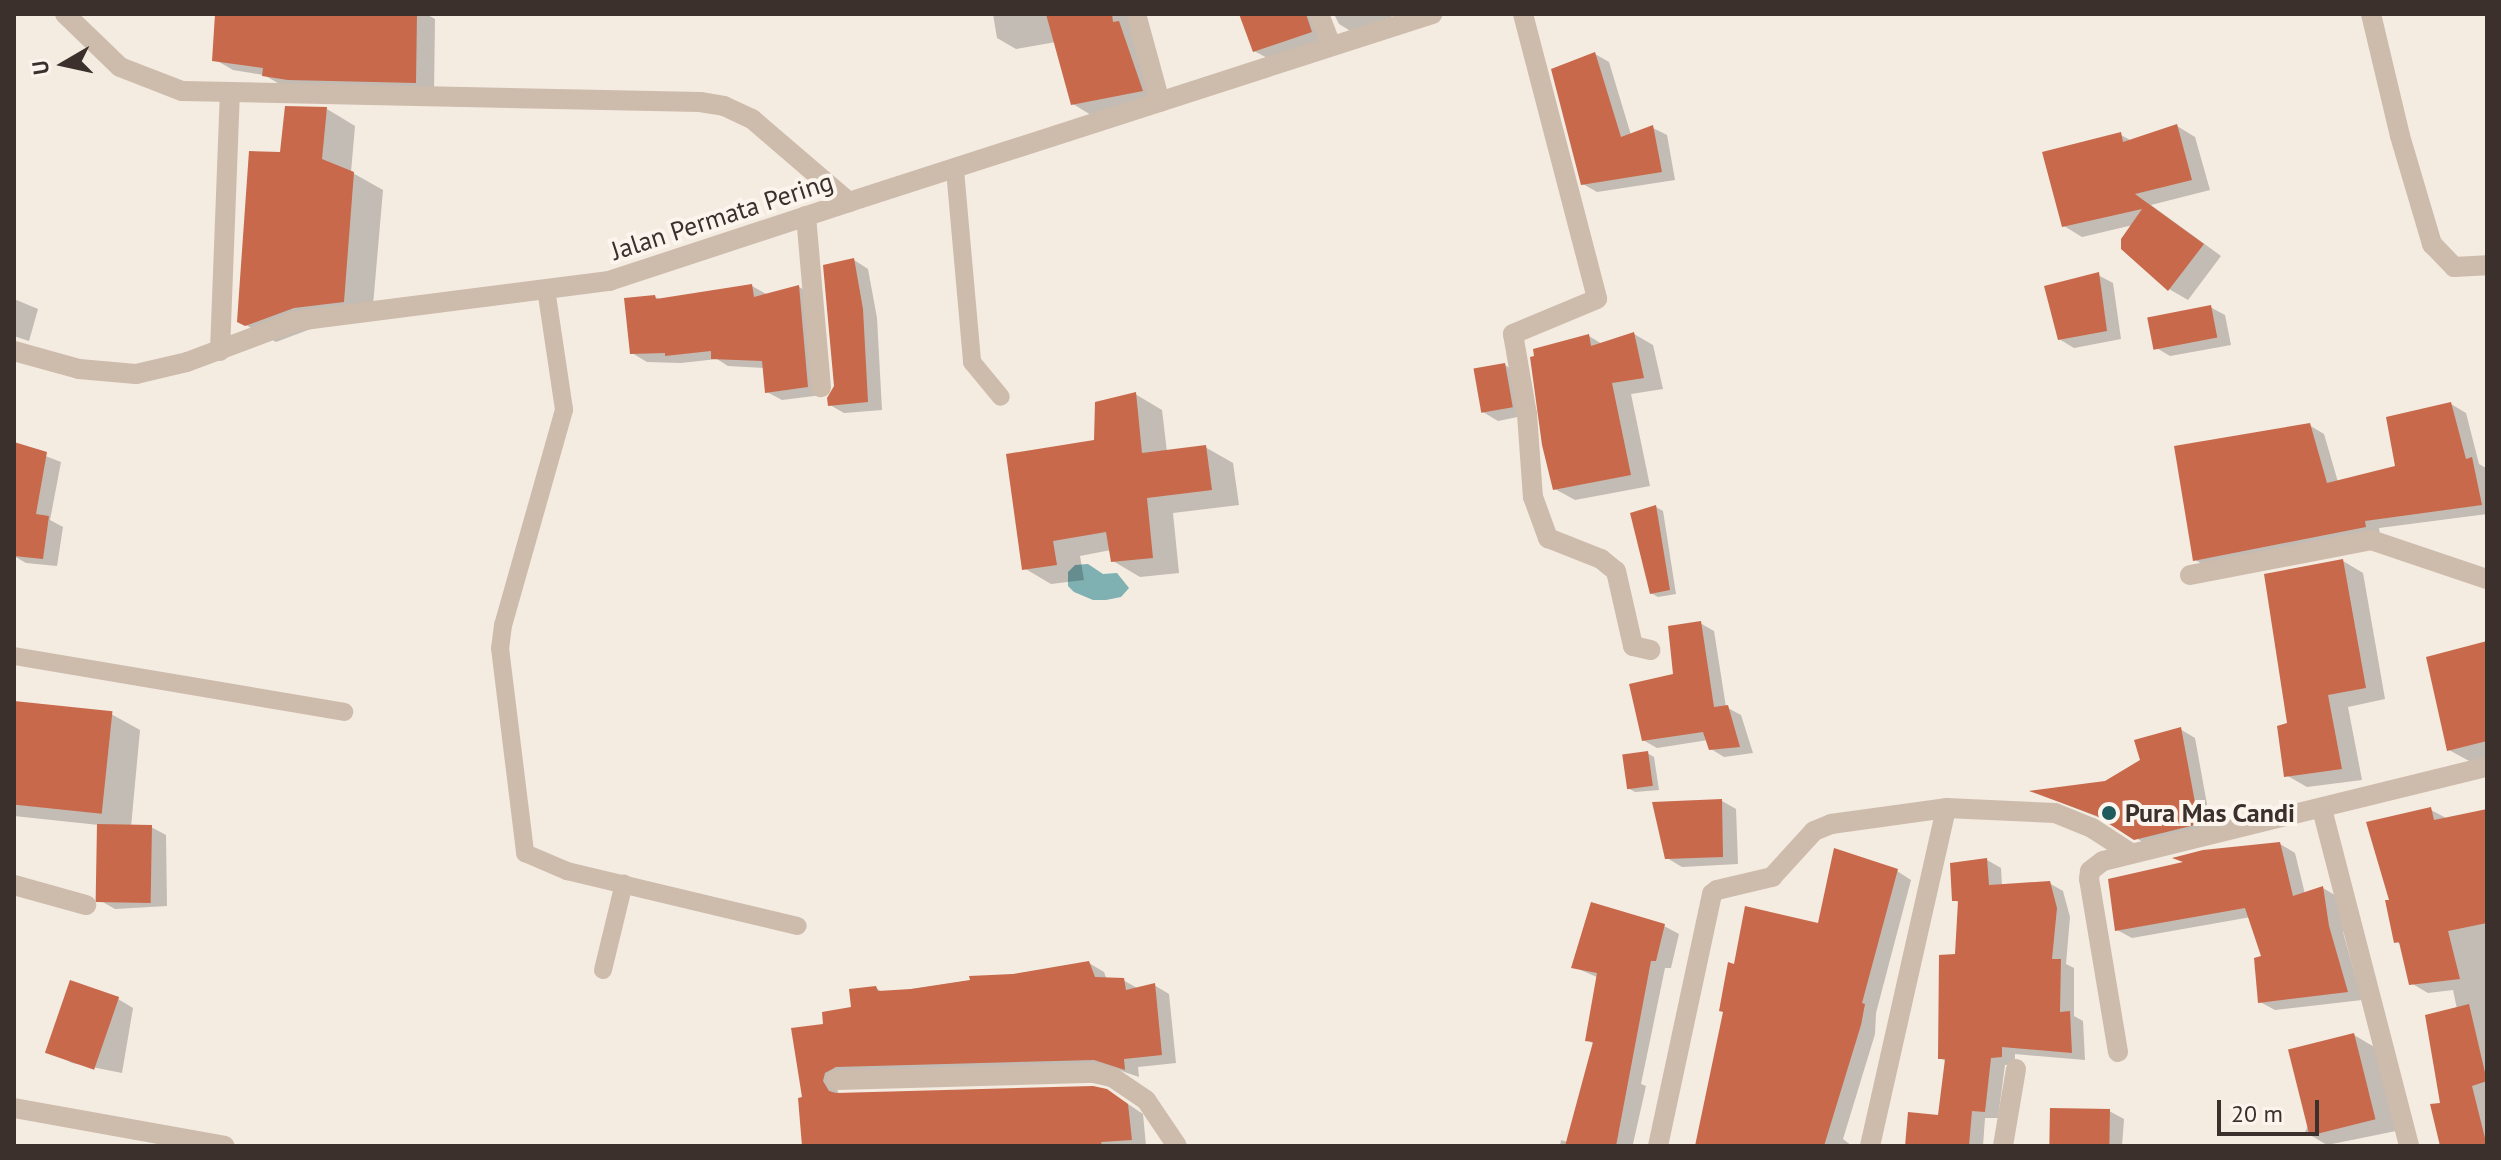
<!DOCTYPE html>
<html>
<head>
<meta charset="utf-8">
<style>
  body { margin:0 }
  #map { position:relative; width:2501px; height:1160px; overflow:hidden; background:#f4ebe1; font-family:"PT Sans",sans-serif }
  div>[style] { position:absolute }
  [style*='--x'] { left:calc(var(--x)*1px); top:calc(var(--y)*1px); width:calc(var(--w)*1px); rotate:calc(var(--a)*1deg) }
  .water>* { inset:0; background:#7fb0b2 }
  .shadow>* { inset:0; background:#0003 }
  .building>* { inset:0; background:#c8694b; transform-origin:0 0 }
  .service>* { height:18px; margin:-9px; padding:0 9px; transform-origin:9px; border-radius:9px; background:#cdbbac }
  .minor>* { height:20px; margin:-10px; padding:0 10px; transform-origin:10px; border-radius:10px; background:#cdbbac }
  .tertiary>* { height:20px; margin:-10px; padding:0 10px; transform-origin:10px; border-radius:10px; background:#cdbbac }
  .dots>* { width:22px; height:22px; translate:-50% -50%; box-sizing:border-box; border:4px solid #fbf5ee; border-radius:50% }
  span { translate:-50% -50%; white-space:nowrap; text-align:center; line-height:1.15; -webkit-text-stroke:8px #fbf5ee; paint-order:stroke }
  .street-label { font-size:26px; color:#3b302b }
  .poi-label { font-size:26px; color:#3b302b; font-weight:700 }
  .left { translate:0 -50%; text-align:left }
  .frame { position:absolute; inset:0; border:16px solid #3b302b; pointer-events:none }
  .north { position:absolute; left:24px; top:24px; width:80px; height:80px; -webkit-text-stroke:6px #fbf5ee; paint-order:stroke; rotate:261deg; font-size:22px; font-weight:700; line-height:32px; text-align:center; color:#3b302b }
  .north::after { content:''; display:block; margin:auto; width:28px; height:36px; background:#3b302b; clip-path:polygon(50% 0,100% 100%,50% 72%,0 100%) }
  .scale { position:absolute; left:2217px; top:1100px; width:102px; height:36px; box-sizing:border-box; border:4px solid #3b302b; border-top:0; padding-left:10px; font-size:24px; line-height:28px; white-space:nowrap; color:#3b302b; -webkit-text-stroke:6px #fbf5ee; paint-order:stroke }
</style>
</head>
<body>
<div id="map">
  <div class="water">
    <div style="clip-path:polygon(1088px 564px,1103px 574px,1117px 573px,1129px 588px,1121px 597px,1106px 600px,1093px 600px,1074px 592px,1068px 586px,1068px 572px,1075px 565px)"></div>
  </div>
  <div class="shadow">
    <div style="clip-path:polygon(217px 14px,426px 14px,435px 19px,434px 93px,283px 86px,264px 75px,233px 70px,214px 59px)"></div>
    <div style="clip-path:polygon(993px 14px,1128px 14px,1160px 101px,1091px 115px,1073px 104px,1056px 42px,1016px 49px,997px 38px)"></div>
    <div style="clip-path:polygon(1241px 14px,1332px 14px,1324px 24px,1329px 43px,1273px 61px,1254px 51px)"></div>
    <div style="clip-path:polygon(1334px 14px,1391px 14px,1393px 24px,1357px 35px,1339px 24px)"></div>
    <div style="clip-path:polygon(1595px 54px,1609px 62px,1631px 135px,1653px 128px,1667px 135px,1675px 180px,1597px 192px,1583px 184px)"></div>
    <div style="clip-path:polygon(327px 109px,355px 126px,351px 172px,383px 190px,372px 317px,324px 324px,276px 342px,239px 321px)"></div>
    <div style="clip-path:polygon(2177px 126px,2195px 137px,2210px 190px,2151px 205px,2221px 256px,2188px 300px,2169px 289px,2133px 225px,2082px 237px,2064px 226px,2121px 135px,2132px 141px)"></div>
    <div style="clip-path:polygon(854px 260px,868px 269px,877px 318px,882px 410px,844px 413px,830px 405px,836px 386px)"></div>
    <div style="clip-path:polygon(2098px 275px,2113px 283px,2121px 339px,2074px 348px,2059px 339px)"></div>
    <div style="clip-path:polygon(752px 286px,768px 295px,799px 287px,813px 295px,822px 395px,782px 400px,767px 392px,764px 368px,728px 366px,717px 359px,681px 363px,647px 362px,632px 353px,655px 297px,662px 300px)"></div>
    <div style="clip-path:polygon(14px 299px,38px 309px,29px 341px,14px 336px)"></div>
    <div style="clip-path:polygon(2210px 307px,2225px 315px,2231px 345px,2170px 356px,2155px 347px)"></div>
    <div style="clip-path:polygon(1634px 334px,1653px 345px,1663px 389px,1631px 394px,1650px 486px,1575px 500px,1555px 489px,1537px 357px,1589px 336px,1602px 344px)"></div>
    <div style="clip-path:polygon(1505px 365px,1519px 374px,1527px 415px,1498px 421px,1483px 412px)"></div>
    <div style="clip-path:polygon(1135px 394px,1162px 410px,1167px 452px,1205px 447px,1233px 463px,1239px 505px,1173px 513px,1179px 573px,1140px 577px,1113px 561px,1111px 550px,1080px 556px,1084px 580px,1051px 584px,1024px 568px,1096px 442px)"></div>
    <div style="clip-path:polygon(2451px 404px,2466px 413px,2479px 464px,2486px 468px,2487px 514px,2379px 528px,2380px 535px,2210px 568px,2195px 560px,2309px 425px,2324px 434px,2338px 482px,2397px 467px)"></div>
    <div style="clip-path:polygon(14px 444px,61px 462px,50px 520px,63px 527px,57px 566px,26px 563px,14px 556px)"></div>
    <div style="clip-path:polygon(1656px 507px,1663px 511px,1676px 594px,1658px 597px,1651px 593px)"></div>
    <div style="clip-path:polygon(2343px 561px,2363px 573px,2385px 699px,2348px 707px,2362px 780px,2307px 787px,2286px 775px,2289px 724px)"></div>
    <div style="clip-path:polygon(1700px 623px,1714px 631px,1726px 707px,1741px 715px,1753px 753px,1724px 757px,1711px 749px,1708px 740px,1657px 748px,1643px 740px)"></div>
    <div style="clip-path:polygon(2487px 644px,2487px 758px,2471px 762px,2449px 750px)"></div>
    <div style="clip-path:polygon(14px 703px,111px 714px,140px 730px,131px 827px,151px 827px,166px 835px,167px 906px,115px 909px,101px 901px,99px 825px,14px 816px)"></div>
    <div style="clip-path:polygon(2180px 729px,2195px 738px,2212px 832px,2151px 847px,2110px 822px,2035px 792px,2106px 783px,2142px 761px)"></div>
    <div style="clip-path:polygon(1647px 753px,1654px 757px,1659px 790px,1635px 792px,1628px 788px)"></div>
    <div style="clip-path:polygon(1722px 801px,1736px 809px,1738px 864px,1682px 867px,1667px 858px)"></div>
    <div style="clip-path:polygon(2431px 810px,2448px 819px,2487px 811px,2487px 1146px,2441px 1146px,2442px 1104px,2457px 1009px,2453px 990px,2428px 993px,2411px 983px,2402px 945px,2396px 942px,2391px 901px)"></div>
    <div style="clip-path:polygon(2280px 844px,2295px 853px,2305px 894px,2323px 888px,2338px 897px,2344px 936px,2362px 1000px,2275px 1010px,2260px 1002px,2264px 958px,2251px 917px,2132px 938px,2117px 930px)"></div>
    <div style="clip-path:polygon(1987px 860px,2001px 868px,2002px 886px,2049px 883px,2063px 891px,2070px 917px,2066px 964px,2074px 968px,2074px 1016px,2083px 1021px,2085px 1060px,2015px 1054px,2015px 1064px,2005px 1065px,1998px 1118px,1985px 1118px,1983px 1146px,1906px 1146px,1940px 1117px,1947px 1062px,1940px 1058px,1956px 956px,1960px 903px,1954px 900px)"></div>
    <div style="clip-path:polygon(1897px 871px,1911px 880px,1876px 1013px,1875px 1034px,1843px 1139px,1852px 1146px,1697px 1146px,1735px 966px,1820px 926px)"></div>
    <div style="clip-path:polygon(1664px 926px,1679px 934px,1671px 968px,1665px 968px,1641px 1084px,1646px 1086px,1633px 1144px,1560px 1146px,1561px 1140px,1568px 1142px,1594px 1044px,1587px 1040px,1599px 978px,1574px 967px)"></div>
    <div style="clip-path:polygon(1089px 963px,1104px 972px,1107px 980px,1123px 980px,1139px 989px,1154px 985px,1169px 994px,1176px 1063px,1138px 1067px,1139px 1077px,1110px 1067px,837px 1089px,839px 1095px,1122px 1100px,1143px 1114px,1146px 1146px,804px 1146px,804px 1099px,825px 1026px,853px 1009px,876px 988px,884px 993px)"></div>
    <div style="clip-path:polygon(118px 999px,133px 1008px,122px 1073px,72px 1063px,57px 1055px)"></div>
    <div style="clip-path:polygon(2354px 1035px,2376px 1048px,2396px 1131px,2327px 1145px,2305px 1132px)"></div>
    <div style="clip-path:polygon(2109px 1111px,2124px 1119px,2122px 1146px,2047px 1146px)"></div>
  </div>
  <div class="building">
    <div style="clip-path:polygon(215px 14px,417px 14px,416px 83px,288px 80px,262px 76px,263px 68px,212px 61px)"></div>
    <div style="clip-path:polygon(1046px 14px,1112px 14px,1113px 22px,1119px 21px,1143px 91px,1071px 105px)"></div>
    <div style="clip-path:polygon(1239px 14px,1306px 14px,1312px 32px,1253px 52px)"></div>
    <div style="clip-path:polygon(1595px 52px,1621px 137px,1653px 125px,1662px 172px,1581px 185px,1551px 69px)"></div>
    <div style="clip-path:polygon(285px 106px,327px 107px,322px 159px,354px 172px,344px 302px,294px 308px,245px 326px,237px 322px,249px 151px,280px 152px)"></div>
    <div style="clip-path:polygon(2177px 124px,2192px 180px,2135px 194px,2204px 244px,2168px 291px,2121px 249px,2121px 239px,2142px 209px,2062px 227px,2042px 152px,2121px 132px,2123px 142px)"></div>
    <div style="clip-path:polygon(854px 258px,863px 309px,868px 402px,828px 406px,827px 398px,834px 386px,823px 265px)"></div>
    <div style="clip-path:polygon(2099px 272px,2107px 331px,2058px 340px,2044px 286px)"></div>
    <div style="clip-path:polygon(752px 284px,754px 297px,799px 285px,808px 387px,765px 393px,762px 361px,711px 359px,711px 351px,665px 356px,665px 353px,630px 354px,624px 298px,655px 295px,656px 299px)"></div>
    <div style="left:2211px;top:305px;width:33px;height:65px;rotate:79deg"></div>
    <div style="clip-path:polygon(1634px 332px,1644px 378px,1612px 383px,1631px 475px,1553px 490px,1542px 445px,1530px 357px,1534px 356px,1533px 349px,1589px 334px,1591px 346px)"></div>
    <div style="left:1505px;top:363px;width:45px;height:32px;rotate:80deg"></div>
    <div style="clip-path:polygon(1136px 392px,1142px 453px,1206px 445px,1212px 490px,1147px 498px,1153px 558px,1111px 562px,1106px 532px,1053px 541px,1057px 565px,1022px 570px,1006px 454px,1094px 440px,1095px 402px)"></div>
    <div style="clip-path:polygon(2451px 402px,2466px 459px,2472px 457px,2482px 505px,2365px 521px,2366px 527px,2193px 561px,2174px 446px,2310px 423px,2327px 483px,2395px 466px,2386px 417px)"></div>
    <div style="clip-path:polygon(14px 442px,47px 452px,36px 514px,49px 516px,43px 559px,14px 556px)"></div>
    <div style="clip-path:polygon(1656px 505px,1670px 590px,1650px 594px,1630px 513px)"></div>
    <div style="clip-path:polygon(2343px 559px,2366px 688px,2328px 695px,2342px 769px,2284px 777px,2277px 726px,2287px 723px,2264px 574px)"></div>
    <div style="clip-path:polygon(1701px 621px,1714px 707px,1728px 705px,1740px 747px,1709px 750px,1703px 732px,1642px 741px,1629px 684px,1673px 674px,1668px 626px)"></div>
    <div style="clip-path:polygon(2487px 641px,2487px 741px,2447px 751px,2426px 657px)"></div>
    <div style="left:14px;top:701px;width:99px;height:103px;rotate:6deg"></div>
    <div style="clip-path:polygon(2181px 727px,2199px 824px,2134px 840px,2097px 816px,2029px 791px,2105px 781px,2140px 760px,2134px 740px)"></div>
    <div style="left:1648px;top:751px;width:35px;height:26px;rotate:82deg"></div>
    <div style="clip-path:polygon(1722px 799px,1723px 857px,1665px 859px,1652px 802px)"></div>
    <div style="clip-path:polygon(2431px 807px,2434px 820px,2487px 809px,2487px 923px,2448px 931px,2460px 979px,2409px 985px,2399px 942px,2394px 943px,2385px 900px,2389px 900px,2366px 822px)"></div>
    <div style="left:97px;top:824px;width:55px;height:78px;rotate:1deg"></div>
    <div style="clip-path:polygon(2280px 842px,2293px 896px,2323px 886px,2329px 926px,2348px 992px,2258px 1003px,2254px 958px,2261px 956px,2245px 908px,2115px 931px,2108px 879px,2183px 862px,2172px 858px,2203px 850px)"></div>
    <div style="clip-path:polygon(1834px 848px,1898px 869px,1862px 1003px,1865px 1004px,1861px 1025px,1824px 1146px,1695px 1146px,1723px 1012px,1719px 1011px,1728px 962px,1734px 964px,1745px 906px,1818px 923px)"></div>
    <div style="clip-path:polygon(1987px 858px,1989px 885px,2050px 881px,2057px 908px,2052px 959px,2061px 959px,2060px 1012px,2070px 1011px,2072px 1053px,2002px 1047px,2002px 1057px,1991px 1058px,1985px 1112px,1972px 1111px,1969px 1146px,1905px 1146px,1908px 1112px,1938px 1115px,1945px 1059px,1938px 1059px,1939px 955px,1955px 954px,1958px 901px,1952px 901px,1950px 863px)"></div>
    <div style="clip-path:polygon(1591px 902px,1665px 924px,1656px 961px,1651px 961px,1616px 1146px,1565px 1146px,1593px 1042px,1585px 1041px,1597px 973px,1571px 968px)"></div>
    <div style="clip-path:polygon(1089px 961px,1095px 977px,1124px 978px,1126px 990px,1155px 983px,1162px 1055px,1124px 1059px,1125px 1070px,1094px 1060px,836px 1067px,825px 1073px,823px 1081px,829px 1091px,836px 1093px,1093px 1086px,1107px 1089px,1128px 1104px,1132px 1140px,1101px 1142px,1102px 1146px,802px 1146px,798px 1098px,802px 1097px,791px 1028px,823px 1024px,822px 1012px,851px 1007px,849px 989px,876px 986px,878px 991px,911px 989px,970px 980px,969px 976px,1013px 974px)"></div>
    <div style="left:70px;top:980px;width:52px;height:77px;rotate:19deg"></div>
    <div style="clip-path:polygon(2469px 1004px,2487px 1081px,2472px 1086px,2487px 1146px,2440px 1146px,2430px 1104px,2440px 1103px,2425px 1015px)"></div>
    <div style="left:2354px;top:1033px;width:89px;height:68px;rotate:76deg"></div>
    <div style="left:2050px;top:1108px;width:60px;height:38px;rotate:1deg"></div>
  </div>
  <div class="service">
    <div style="--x:955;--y:170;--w:193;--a:84.9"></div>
    <div style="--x:972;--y:362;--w:45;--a:50.4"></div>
    <div style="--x:546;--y:289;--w:122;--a:81.5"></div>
    <div style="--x:564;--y:410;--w:223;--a:105.8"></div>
    <div style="--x:503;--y:625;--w:23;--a:97"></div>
    <div style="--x:500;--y:648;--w:207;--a:83"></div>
    <div style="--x:525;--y:853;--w:46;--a:23.2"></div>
    <div style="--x:567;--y:871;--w:237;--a:13.4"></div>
    <div style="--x:14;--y:656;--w:335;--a:9.6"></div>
    <div style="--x:603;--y:970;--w:89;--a:-76.4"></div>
  </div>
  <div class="minor">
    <div style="--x:1136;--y:14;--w:91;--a:74.7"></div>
    <div style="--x:1319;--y:14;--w:34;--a:69"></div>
    <div style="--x:1523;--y:14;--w:294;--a:75.4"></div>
    <div style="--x:1597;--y:299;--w:91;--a:157.4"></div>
    <div style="--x:1513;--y:334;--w:81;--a:80.1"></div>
    <div style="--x:1527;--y:414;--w:83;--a:85.9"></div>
    <div style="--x:1533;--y:497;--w:44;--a:69.9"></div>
    <div style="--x:1548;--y:538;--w:57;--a:21.6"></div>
    <div style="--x:1601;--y:559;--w:19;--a:39"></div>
    <div style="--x:1616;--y:571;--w:77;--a:77.2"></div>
    <div style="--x:1633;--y:646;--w:18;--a:13"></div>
    <div style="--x:2371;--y:14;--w:125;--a:76.6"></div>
    <div style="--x:2400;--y:136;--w:113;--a:73.5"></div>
    <div style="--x:2432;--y:244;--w:32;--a:46"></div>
    <div style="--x:2454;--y:267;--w:33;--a:-3"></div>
    <div style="--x:806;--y:216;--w:172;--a:85"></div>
    <div style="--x:14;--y:351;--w:67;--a:15.5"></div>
    <div style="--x:79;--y:369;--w:57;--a:5"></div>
    <div style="--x:136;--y:374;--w:52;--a:-13.2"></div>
    <div style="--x:187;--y:362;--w:116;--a:-20.6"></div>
    <div style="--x:296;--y:321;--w:316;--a:-7.3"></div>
    <div style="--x:609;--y:281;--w:253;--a:-18.2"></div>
    <div style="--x:220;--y:351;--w:259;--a:-87.8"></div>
    <div style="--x:2190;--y:575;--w:184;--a:-10.9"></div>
    <div style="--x:2371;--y:540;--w:122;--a:18.6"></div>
    <div style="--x:2322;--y:809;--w:348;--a:75.5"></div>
    <div style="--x:14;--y:885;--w:75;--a:15.5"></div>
    <div style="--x:2118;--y:1052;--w:175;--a:-99.5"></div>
    <div style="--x:2089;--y:879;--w:8;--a:-83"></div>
    <div style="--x:2090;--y:871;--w:16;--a:-38"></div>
    <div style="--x:2103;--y:861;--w:395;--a:-13.8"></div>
    <div style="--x:836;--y:1080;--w:258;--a:-1.6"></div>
    <div style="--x:1094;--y:1073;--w:18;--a:13"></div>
    <div style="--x:1112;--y:1077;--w:41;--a:34.1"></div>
    <div style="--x:1146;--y:1100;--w:55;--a:56"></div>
    <div style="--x:14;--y:1108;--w:214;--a:10.2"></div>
    <div style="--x:1658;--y:1146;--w:258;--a:-77.9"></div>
    <div style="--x:1712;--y:894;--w:6;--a:-39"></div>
    <div style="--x:1717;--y:890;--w:57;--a:-13.3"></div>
    <div style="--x:1772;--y:877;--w:62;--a:-47.6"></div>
    <div style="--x:1814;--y:831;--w:18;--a:-22"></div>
    <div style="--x:1831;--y:824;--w:116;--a:-7.9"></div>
    <div style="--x:1946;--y:808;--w:109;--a:2.6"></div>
    <div style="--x:2055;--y:813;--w:40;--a:22"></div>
    <div style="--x:2092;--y:828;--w:44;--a:33"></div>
    <div style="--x:1870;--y:1146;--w:346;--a:-77.3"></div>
    <div style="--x:2003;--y:1146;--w:78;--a:-80.4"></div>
  </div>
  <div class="tertiary">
    <div style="--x:65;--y:14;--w:76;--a:43.9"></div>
    <div style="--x:120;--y:67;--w:66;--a:21.2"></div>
    <div style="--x:182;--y:91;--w:518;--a:1.22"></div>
    <div style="--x:700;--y:102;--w:24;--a:9"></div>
    <div style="--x:724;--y:106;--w:31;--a:25"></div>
    <div style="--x:752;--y:119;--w:128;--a:40.6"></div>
    <div style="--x:849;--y:202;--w:613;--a:-17.87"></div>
  </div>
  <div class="dots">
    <div style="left:2109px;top:813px;background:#1f5a5e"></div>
  </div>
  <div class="street-label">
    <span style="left:722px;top:216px;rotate:-18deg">Jalan Permata Pering</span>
  </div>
  <div class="poi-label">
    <span class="left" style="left:2125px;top:813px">Pura Mas Candi</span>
  </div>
  <div class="frame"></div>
  <div class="north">U</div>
  <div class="scale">20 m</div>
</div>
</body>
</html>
